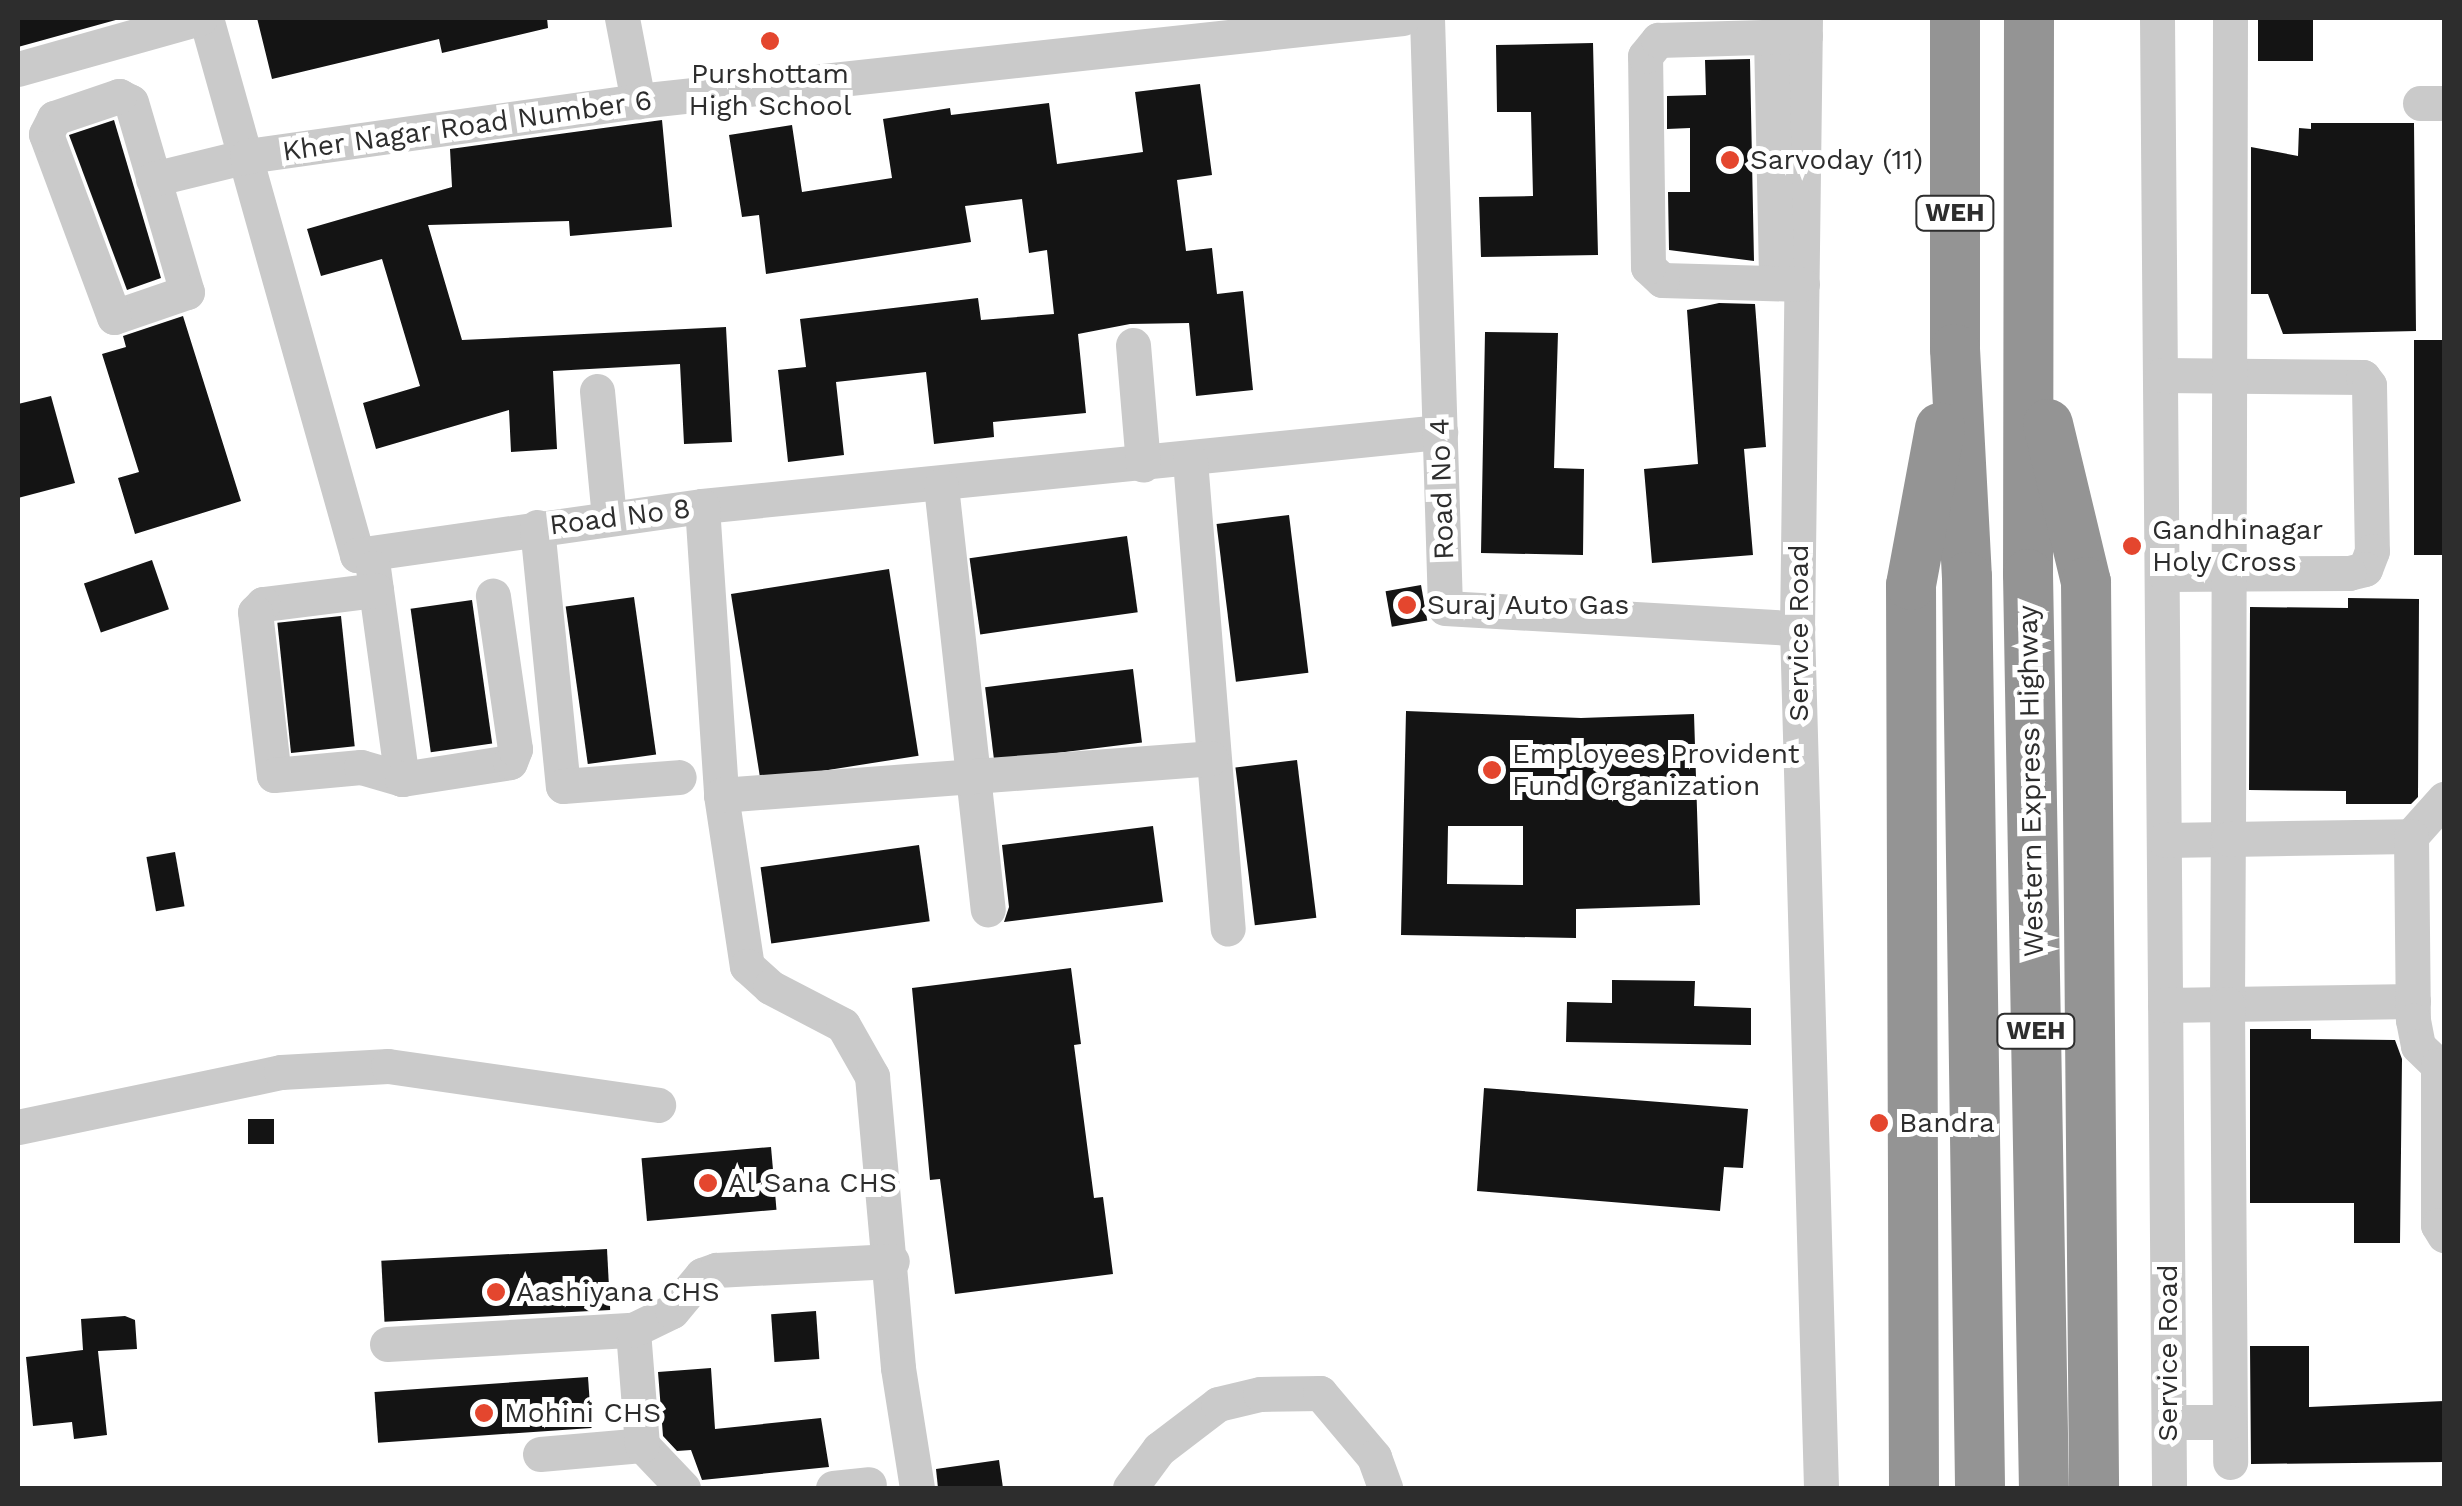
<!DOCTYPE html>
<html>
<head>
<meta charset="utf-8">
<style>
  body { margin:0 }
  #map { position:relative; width:2462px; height:1506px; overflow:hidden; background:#fff; font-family:"Work Sans",sans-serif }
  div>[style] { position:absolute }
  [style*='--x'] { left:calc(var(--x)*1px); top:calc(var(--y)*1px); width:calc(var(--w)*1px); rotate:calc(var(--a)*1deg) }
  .building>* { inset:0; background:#141414; transform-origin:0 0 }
  .minor>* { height:35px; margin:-17.5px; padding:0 17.5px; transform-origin:17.5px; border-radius:17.5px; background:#cacaca }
  .highway>* { height:50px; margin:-25px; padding:0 25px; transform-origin:25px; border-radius:25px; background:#949494 }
  .dots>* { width:28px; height:28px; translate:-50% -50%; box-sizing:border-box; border:5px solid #fff; border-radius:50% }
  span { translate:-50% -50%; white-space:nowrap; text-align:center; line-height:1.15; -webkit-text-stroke:10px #fff; paint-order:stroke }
  .shield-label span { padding:2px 8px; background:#fff; border:2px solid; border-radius:8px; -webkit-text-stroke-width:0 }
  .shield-label { font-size:25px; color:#2d2d2d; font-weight:700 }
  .poi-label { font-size:28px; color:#2d2d2d }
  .left { translate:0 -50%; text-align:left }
  .street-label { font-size:28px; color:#2d2d2d }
  .frame { position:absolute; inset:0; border:20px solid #2d2d2d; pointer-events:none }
</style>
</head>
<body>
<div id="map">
  <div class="building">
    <div style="clip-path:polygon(18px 18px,123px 18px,18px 47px)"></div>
    <div style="clip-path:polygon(257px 18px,547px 18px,548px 28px,442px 53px,439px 39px,272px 79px)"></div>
    <div style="left:2258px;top:18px;width:55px;height:43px"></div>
    <div style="clip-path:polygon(1593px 43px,1598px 255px,1481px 257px,1479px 197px,1533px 196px,1531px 112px,1497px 112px,1496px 45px)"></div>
    <div style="clip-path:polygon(1750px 59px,1754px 261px,1669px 250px,1668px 192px,1690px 192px,1690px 128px,1667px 129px,1667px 96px,1706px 95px,1705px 60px)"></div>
    <div style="clip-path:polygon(1200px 84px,1212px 175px,1177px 180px,1186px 251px,1212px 248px,1217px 294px,1243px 291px,1253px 390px,1196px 396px,1189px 323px,1130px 324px,1078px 334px,1086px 413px,993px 422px,994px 437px,934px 444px,926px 372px,836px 382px,844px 455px,788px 462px,778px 370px,806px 367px,800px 319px,978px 298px,981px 320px,1054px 314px,1047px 250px,1029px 253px,1022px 199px,965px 206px,971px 242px,766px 274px,759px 215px,742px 217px,729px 135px,792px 125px,802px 192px,892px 178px,883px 119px,950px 108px,951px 115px,1049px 103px,1057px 164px,1143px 152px,1135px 92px)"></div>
    <div style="clip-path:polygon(114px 120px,161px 278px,127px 290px,69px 135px)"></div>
    <div style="clip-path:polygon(662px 120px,672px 227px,570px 236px,569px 221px,428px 225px,462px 340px,726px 327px,732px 442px,684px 444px,680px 364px,553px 371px,557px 449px,511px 452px,509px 410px,376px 449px,363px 403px,420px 386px,382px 259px,321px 276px,307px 229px,452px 187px,450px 149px)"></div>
    <div style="clip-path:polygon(2311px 123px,2414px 123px,2416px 331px,2283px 334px,2268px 294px,2251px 294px,2251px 147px,2298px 156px,2299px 128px,2311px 129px)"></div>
    <div style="clip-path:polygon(1719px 303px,1755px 304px,1766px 447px,1744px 449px,1753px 555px,1652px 563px,1644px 469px,1698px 464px,1687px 310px)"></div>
    <div style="clip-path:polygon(183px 316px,241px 501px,135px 534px,118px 478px,139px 472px,102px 354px,126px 347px,123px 336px)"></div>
    <div style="clip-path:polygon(1485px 332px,1558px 333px,1554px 468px,1584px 469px,1583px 555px,1481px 553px)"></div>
    <div style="left:2414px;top:340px;width:30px;height:215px"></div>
    <div style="clip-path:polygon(51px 396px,75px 483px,18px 498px,18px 404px)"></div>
    <div style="left:1289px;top:515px;width:159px;height:73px;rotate:83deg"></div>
    <div style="left:1127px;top:536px;width:77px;height:159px;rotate:82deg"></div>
    <div style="left:152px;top:560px;width:52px;height:72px;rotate:71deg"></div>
    <div style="left:889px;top:569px;width:189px;height:160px;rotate:81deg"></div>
    <div style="left:1421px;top:585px;width:36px;height:36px;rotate:80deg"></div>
    <div style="left:634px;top:597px;width:159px;height:69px;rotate:82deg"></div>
    <div style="clip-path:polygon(2348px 598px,2419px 599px,2418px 797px,2411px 804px,2346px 804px,2346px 791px,2249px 790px,2250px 607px,2348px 608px)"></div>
    <div style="left:472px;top:600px;width:145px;height:62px;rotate:82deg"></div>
    <div style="left:341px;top:616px;width:131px;height:64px;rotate:84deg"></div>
    <div style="left:1133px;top:669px;width:74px;height:149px;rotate:83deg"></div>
    <div style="clip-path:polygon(evenodd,1406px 711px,1581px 718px,1694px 714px,1700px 905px,1576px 909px,1576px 938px,1401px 935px,1406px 711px,1448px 826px,1523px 826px,1523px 885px,1447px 884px,1448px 826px)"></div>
    <div style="left:1297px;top:760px;width:159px;height:62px;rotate:83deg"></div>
    <div style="clip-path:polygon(1153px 826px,1163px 902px,1004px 922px,1009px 907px,1002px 845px)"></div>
    <div style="left:919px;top:845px;width:77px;height:160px;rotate:82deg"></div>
    <div style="left:175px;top:852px;width:55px;height:29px;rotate:80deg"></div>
    <div style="clip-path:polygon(1071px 968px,1081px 1044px,1074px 1045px,1094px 1198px,1103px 1197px,1113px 1274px,955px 1294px,940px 1179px,930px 1180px,912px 988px)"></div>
    <div style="clip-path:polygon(1612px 980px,1695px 981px,1694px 1006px,1751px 1008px,1751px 1045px,1566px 1042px,1567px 1002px,1612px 1003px)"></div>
    <div style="clip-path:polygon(2250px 1029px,2311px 1029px,2311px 1039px,2395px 1040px,2402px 1059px,2400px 1243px,2354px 1243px,2354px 1203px,2250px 1203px)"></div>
    <div style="clip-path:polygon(1484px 1088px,1748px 1109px,1743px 1168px,1724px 1167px,1720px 1211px,1477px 1191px)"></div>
    <div style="left:248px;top:1119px;width:26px;height:25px"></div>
    <div style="left:771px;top:1147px;width:63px;height:130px;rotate:85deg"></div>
    <div style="left:607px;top:1249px;width:61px;height:226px;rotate:87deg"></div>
    <div style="left:816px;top:1311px;width:48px;height:45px;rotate:86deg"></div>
    <div style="clip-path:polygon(125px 1316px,135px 1320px,137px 1349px,98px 1351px,107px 1435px,74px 1439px,72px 1422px,33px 1426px,26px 1357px,83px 1350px,81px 1319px)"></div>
    <div style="clip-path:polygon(2250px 1346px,2309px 1346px,2309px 1407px,2444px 1401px,2444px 1462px,2251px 1464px)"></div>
    <div style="clip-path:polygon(711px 1368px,715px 1429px,821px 1418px,829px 1467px,702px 1480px,691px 1450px,677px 1451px,663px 1436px,658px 1372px)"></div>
    <div style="left:588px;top:1377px;width:51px;height:214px;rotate:86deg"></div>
    <div style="clip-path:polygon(999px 1460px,1003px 1488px,938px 1488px,936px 1469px)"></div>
  </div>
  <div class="minor">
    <div style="--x:206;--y:18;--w:558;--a:74.29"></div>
    <div style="--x:357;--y:555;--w:348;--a:-8.1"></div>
    <div style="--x:702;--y:506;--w:742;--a:-5.73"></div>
    <div style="--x:622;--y:18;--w:85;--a:79.1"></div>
    <div style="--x:1427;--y:18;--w:590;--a:88.25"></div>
    <div style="--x:1445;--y:608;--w:353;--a:3.3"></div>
    <div style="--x:1805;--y:18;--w:610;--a:90.75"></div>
    <div style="--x:1797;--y:628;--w:860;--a:88.4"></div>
    <div style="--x:2157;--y:18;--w:1470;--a:89.53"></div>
    <div style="--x:1771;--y:37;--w:246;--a:88.8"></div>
    <div style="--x:18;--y:69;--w:189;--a:-15.7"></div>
    <div style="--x:119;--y:96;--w:13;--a:27"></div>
    <div style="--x:131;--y:102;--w:198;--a:73.6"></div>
    <div style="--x:187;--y:292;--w:77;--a:161.1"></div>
    <div style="--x:114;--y:317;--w:195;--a:-110.4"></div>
    <div style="--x:46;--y:134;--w:18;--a:-63"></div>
    <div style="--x:54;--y:118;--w:69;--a:-18.7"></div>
    <div style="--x:2420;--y:103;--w:24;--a:0"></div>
    <div style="--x:153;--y:179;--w:97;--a:-13.7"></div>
    <div style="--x:247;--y:156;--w:395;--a:-8"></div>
    <div style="--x:638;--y:101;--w:769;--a:-6.19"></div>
    <div style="--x:1802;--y:284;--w:140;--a:-178.4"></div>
    <div style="--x:1662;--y:280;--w:19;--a:-137"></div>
    <div style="--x:1648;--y:267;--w:211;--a:-90.8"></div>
    <div style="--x:1645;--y:56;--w:21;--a:-51"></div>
    <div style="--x:1658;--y:40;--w:147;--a:-1.6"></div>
    <div style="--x:1133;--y:345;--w:120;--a:85.2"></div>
    <div style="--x:2162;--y:375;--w:201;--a:0.6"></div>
    <div style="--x:2363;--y:377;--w:10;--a:53"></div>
    <div style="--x:2369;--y:385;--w:166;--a:89"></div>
    <div style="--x:2372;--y:551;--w:19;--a:111"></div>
    <div style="--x:2365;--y:569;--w:16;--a:166"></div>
    <div style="--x:2349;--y:573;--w:185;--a:179.7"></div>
    <div style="--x:597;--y:391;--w:128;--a:84.6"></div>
    <div style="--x:1190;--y:460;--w:470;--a:85.4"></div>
    <div style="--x:941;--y:486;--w:426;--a:83.7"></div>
    <div style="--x:702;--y:506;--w:290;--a:86.2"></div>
    <div style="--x:721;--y:795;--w:173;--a:81.4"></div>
    <div style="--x:747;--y:966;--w:31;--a:42"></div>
    <div style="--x:770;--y:987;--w:82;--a:27.5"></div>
    <div style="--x:843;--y:1025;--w:59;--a:60.4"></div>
    <div style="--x:872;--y:1076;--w:293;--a:84.9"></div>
    <div style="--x:898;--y:1368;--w:121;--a:81"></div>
    <div style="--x:537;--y:527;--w:260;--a:84.3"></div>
    <div style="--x:563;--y:786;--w:116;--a:-4.4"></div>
    <div style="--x:373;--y:568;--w:213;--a:82.2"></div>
    <div style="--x:376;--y:590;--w:114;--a:172.9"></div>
    <div style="--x:263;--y:604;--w:11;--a:135"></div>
    <div style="--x:255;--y:612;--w:164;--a:83.4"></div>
    <div style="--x:274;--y:775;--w:87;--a:-5.3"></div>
    <div style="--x:361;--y:767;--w:43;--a:16.3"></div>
    <div style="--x:402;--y:779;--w:109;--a:-8.9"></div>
    <div style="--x:510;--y:762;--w:14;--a:-69"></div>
    <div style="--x:515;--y:749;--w:155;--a:-98.2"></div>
    <div style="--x:721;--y:795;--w:491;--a:-4.3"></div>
    <div style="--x:2411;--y:836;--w:50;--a:-48.3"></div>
    <div style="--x:2164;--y:840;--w:64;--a:-0.9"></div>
    <div style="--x:2228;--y:839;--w:821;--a:-89.86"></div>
    <div style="--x:2413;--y:1001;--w:186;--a:179.1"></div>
    <div style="--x:2227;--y:1004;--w:165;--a:-89.7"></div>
    <div style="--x:2228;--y:839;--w:183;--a:-0.9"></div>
    <div style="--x:2411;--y:836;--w:184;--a:89.4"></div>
    <div style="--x:2413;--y:1020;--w:26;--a:79"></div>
    <div style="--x:2418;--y:1046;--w:28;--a:44"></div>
    <div style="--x:2165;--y:1005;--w:62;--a:-0.9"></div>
    <div style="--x:2227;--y:1004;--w:458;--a:89.6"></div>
    <div style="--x:2444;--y:1065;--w:6;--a:180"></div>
    <div style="--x:2438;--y:1065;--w:160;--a:90"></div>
    <div style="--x:2438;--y:1225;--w:12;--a:59"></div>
    <div style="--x:18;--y:1127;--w:269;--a:-11.8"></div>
    <div style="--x:281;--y:1072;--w:107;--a:-3.2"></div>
    <div style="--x:388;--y:1066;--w:273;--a:8.2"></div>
    <div style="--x:387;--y:1344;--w:246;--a:-3.3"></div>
    <div style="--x:2169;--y:1422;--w:60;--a:0"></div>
    <div style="--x:540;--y:1454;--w:102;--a:-5"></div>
    <div style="--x:683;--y:1488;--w:59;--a:-133.6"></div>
    <div style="--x:642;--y:1445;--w:115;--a:-94.5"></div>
    <div style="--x:633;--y:1330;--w:43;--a:-26"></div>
    <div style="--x:672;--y:1311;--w:47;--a:-50.2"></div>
    <div style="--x:702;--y:1275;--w:15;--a:-20"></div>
    <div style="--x:716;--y:1270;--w:176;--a:-2.9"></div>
    <div style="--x:833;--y:1488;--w:36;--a:-6"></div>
    <div style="--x:1130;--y:1488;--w:49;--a:-53.4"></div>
    <div style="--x:1159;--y:1449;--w:74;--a:-37.3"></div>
    <div style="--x:1218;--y:1404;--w:43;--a:-13.4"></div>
    <div style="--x:1260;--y:1394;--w:60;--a:-1"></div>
    <div style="--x:1320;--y:1393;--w:84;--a:49.8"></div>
    <div style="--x:1374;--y:1457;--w:33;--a:70"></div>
  </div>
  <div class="highway">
    <div style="--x:1955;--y:18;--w:331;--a:90"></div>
    <div style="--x:1955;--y:349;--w:228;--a:87"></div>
    <div style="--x:1967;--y:577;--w:911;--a:89.18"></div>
    <div style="--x:2029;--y:18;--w:556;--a:90.1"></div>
    <div style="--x:2028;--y:574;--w:914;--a:89"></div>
    <div style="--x:2048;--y:424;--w:163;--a:76.5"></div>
    <div style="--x:2086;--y:582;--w:906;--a:89.49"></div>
    <div style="--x:1914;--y:1488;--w:903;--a:-90.19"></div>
    <div style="--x:1911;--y:585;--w:160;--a:-79.5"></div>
  </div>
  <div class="dots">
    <div style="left:770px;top:41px;background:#e4462e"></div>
    <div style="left:1730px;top:160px;background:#e4462e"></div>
    <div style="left:2132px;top:546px;background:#e4462e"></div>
    <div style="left:1407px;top:605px;background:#e4462e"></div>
    <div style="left:1492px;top:770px;background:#e4462e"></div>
    <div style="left:1879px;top:1123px;background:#e4462e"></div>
    <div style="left:708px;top:1183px;background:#e4462e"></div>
    <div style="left:496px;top:1292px;background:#e4462e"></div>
    <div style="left:484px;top:1413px;background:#e4462e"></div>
  </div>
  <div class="shield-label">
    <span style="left:1955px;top:213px">WEH</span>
    <span style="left:2036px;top:1031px">WEH</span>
  </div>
  <div class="poi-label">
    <span style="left:770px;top:90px">Purshottam<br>High School</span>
    <span class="left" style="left:1750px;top:160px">Sarvoday (11)</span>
    <span class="left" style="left:2152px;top:546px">Gandhinagar<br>Holy Cross</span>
    <span class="left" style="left:1427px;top:605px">Suraj Auto Gas</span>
    <span class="left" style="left:1512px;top:770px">Employees Provident<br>Fund Organization</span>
    <span class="left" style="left:1899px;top:1123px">Bandra</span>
    <span class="left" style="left:728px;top:1183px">Al Sana CHS</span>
    <span class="left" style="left:516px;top:1292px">Aashiyana CHS</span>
    <span class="left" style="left:504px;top:1413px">Mohini CHS</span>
  </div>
  <div class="street-label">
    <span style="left:467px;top:126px;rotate:-8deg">Kher Nagar Road Number 6</span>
    <span style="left:1442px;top:489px;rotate:-92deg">Road No 4</span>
    <span style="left:620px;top:517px;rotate:-7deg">Road No 8</span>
    <span style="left:1799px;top:633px;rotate:-90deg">Service Road</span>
    <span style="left:2031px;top:781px;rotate:-91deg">Western Express Highway</span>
    <span style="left:2168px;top:1353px;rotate:-90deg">Service Road</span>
  </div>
  <div class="frame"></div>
</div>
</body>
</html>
